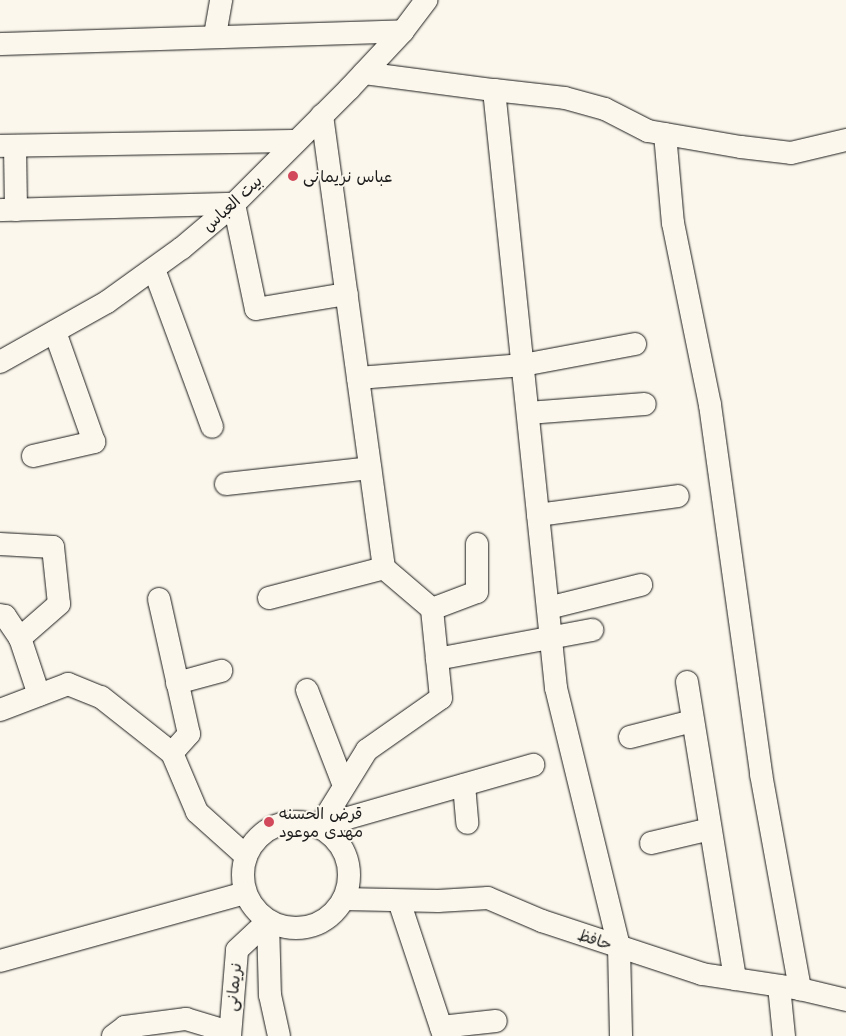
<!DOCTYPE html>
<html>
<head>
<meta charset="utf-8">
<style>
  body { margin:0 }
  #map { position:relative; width:846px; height:1036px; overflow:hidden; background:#fbf7ec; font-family:Mali,"Playpen Sans Arabic",sans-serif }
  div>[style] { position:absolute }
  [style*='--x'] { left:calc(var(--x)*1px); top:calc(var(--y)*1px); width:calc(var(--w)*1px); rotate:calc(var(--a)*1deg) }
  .roads { filter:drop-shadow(0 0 1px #1c1c1c) drop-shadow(0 0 1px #1c1c1c) }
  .minor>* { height:22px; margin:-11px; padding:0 11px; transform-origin:11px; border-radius:11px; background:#fbf7ec }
  .minor>.ring { margin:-11px; padding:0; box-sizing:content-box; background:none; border:22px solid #fbf7ec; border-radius:50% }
  .dots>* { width:14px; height:14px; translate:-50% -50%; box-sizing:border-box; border:2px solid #fbf7ec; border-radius:50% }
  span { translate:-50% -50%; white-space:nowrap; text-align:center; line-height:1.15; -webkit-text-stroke:4px #fbf7ec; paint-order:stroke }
  .poi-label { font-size:16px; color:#1c1c1c }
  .left { translate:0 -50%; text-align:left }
  .street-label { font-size:16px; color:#1c1c1c }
</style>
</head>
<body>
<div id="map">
  <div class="roads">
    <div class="minor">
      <div style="--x:215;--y:35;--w:36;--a:-80"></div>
      <div style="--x:0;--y:44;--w:403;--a:-1.8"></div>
      <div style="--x:364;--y:73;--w:131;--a:7.5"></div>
      <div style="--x:494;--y:90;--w:601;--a:84.08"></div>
      <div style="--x:556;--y:688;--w:267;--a:76.3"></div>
      <div style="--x:619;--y:947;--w:89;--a:88.7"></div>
      <div style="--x:494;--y:90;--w:71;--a:6.4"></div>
      <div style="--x:565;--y:98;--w:41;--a:15.4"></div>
      <div style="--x:605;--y:109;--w:48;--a:27.1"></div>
      <div style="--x:648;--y:131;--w:94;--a:9.8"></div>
      <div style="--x:741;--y:147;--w:50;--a:6.8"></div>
      <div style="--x:791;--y:153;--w:57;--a:-13.3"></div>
      <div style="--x:665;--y:134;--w:89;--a:84.9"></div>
      <div style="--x:673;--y:223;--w:186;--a:78.5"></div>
      <div style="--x:710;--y:405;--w:373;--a:82.1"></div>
      <div style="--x:761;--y:774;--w:219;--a:79.7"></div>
      <div style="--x:0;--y:146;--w:296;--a:-1"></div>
      <div style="--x:15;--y:146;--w:64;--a:89.1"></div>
      <div style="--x:0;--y:210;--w:234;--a:-1.5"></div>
      <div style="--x:234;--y:204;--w:107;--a:78.2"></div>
      <div style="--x:256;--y:309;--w:92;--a:-9.4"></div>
      <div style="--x:154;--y:269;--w:168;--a:69.8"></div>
      <div style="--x:0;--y:362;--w:123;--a:-29.3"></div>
      <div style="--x:107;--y:302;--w:92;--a:-35.8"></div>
      <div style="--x:182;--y:248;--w:68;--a:-40.2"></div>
      <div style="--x:234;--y:204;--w:163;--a:-45"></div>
      <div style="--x:349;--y:89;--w:79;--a:-47"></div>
      <div style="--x:403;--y:31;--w:39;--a:-53"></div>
      <div style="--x:358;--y:378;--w:166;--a:-4.5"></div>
      <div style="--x:523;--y:365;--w:114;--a:-10.6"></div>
      <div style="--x:528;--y:413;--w:117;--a:-4.4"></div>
      <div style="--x:33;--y:456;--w:63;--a:-12.9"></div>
      <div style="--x:94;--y:442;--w:117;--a:-109.5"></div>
      <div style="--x:226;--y:484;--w:145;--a:-6.3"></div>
      <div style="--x:538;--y:515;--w:141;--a:-7.7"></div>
      <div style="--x:0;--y:544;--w:53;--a:3.2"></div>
      <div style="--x:53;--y:547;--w:57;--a:84"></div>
      <div style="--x:59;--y:604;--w:52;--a:138.9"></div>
      <div style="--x:20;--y:638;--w:60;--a:71.6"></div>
      <div style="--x:269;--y:598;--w:119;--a:-14.6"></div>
      <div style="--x:159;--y:599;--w:138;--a:77.5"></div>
      <div style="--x:189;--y:734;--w:25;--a:132"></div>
      <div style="--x:548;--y:608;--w:96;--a:-13.9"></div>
      <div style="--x:432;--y:609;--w:48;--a:-20.7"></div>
      <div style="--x:477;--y:592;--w:48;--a:-90"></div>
      <div style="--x:0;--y:615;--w:5;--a:11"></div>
      <div style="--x:5;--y:616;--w:27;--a:56"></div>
      <div style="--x:437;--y:659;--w:158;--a:-10.6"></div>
      <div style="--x:687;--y:682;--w:301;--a:80.8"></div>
      <div style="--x:177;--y:683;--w:46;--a:-15.3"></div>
      <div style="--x:307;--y:690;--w:103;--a:68.9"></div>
      <div style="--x:0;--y:710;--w:73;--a:-20.9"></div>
      <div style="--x:68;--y:684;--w:35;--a:22"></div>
      <div style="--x:101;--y:697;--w:90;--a:38.3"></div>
      <div style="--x:172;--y:753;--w:64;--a:67"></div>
      <div style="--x:197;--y:812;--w:66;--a:41.9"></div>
      <div style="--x:630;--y:737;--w:65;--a:-14.3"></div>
      <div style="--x:464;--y:785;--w:38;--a:85"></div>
      <div class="ring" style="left:243px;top:822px;width:84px;height:84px"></div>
      <div style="--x:320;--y:826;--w:89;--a:-58.3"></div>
      <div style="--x:367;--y:750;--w:90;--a:-35.1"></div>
      <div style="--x:441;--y:698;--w:89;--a:-95.8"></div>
      <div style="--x:432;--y:609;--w:63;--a:-139.5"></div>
      <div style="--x:384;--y:568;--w:457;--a:-97.8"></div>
      <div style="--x:320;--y:826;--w:222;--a:-16"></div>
      <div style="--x:651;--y:843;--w:61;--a:-13.3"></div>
      <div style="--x:344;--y:899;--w:94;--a:1.2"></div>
      <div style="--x:438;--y:901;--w:50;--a:-3.4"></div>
      <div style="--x:488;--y:898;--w:59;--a:23.1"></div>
      <div style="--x:542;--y:921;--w:169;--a:18.3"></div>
      <div style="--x:702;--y:974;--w:99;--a:8.7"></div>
      <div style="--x:800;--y:989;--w:47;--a:13.4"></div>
      <div style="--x:399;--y:901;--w:142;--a:71.6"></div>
      <div style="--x:268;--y:921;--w:74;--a:88.5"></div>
      <div style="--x:270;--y:995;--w:42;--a:77.6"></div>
      <div style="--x:0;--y:961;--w:254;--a:-15.5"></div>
      <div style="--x:779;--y:986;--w:50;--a:84.3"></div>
      <div style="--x:441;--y:1027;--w:55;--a:-6.2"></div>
      <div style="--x:113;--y:1036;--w:15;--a:-37"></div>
      <div style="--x:125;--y:1027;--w:62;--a:-7.5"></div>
      <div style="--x:186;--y:1019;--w:45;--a:16.8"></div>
      <div style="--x:230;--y:1036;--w:86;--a:-85.3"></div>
      <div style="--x:237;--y:950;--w:42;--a:-43.1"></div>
    </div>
  </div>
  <div class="dots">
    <div style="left:293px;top:176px;background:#d1495b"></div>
    <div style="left:269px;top:822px;background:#d1495b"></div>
  </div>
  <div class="poi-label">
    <span class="left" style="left:303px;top:176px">عباس نریمانی</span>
    <span class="left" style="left:279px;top:822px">قرض الحسنه<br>مهدی موعود</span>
  </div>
  <div class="street-label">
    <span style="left:232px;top:203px;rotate:-43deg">بیت العباس</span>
    <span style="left:595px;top:939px;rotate:18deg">حافظ</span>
    <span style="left:233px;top:987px;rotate:-84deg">نریمانی</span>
  </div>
</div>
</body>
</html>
